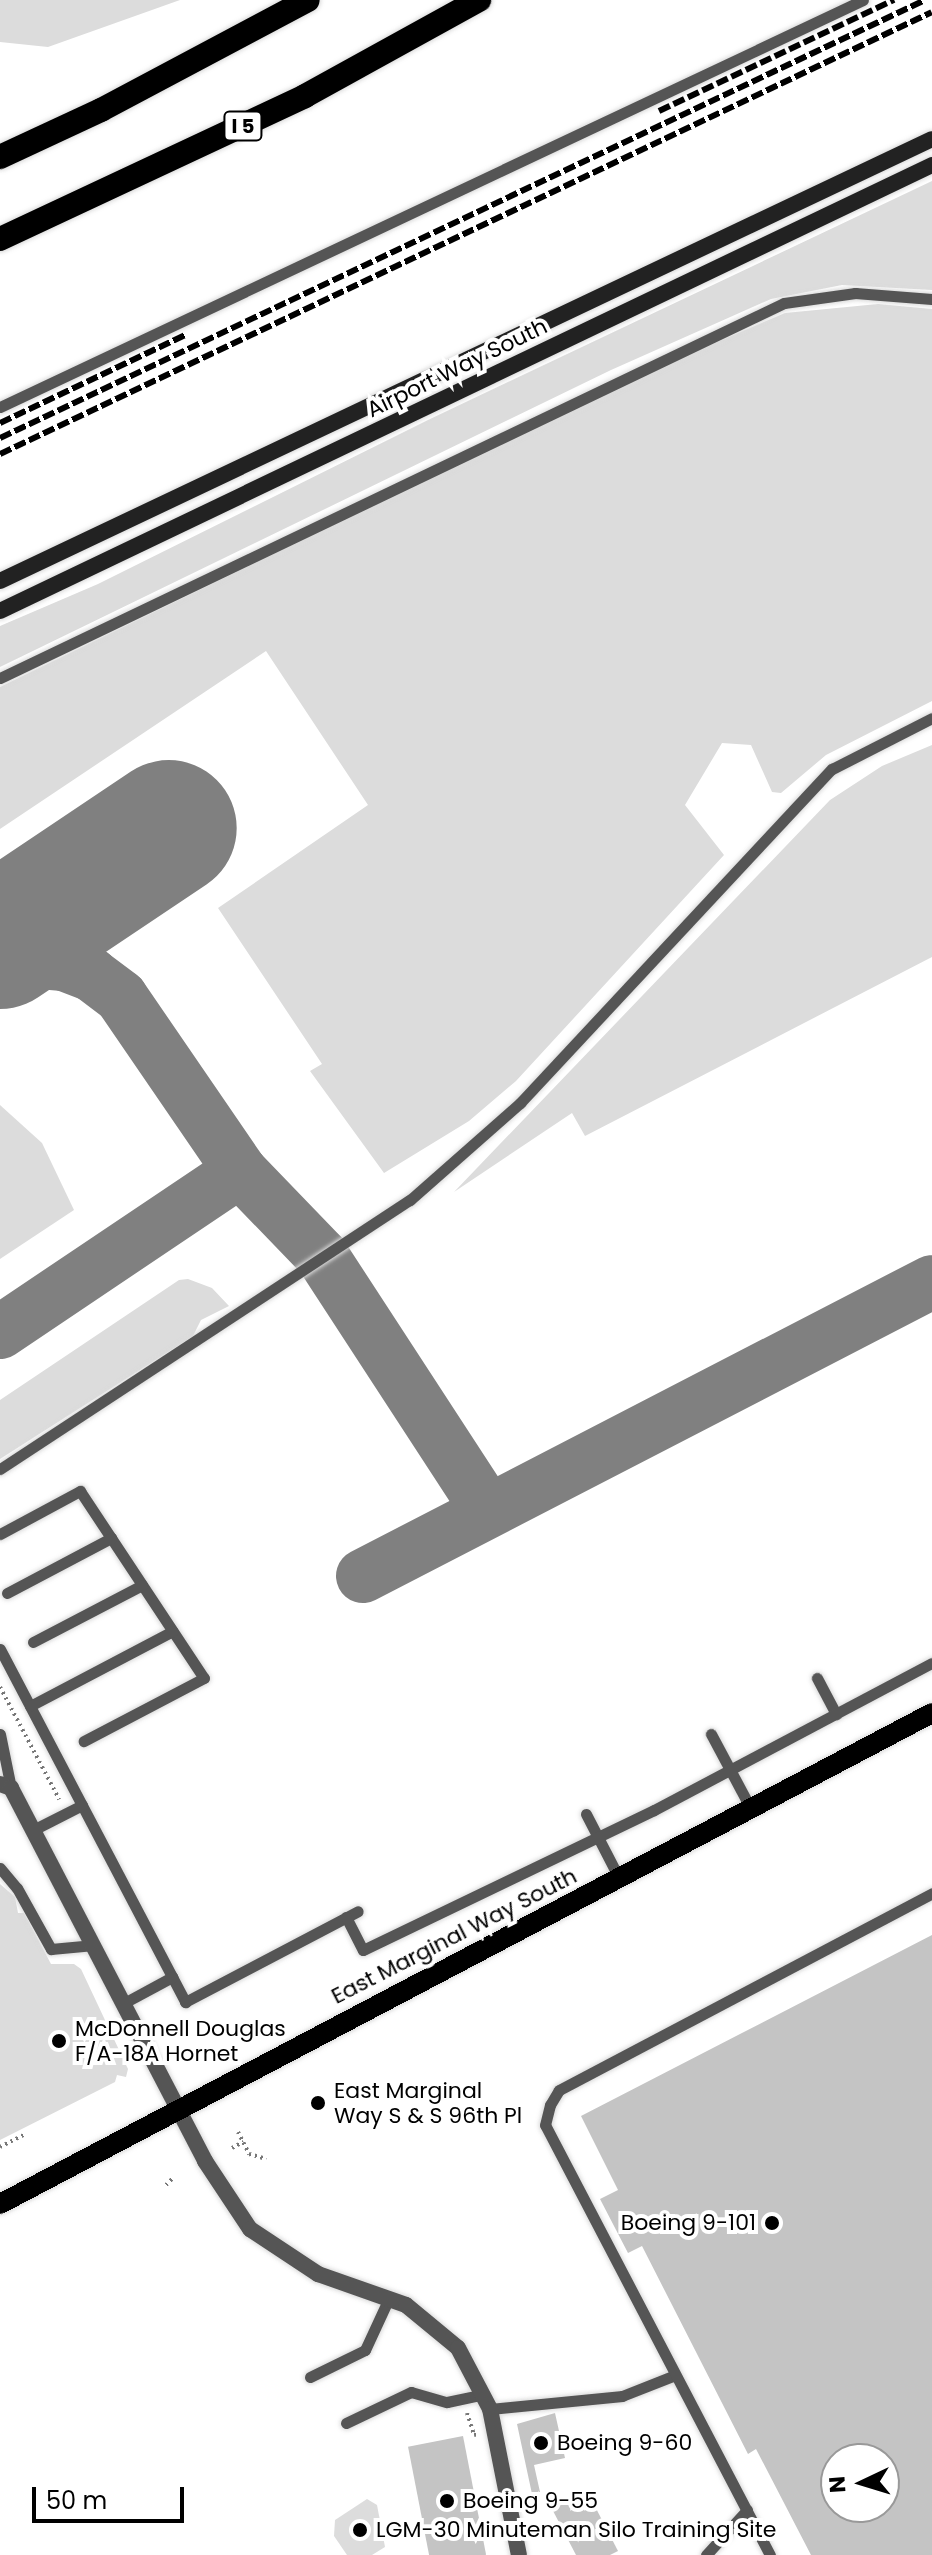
<!DOCTYPE html>
<html>
<head>
<meta charset="utf-8">
<style>
  body { margin:0 }
  #map { position:relative; width:932px; height:2555px; overflow:hidden; background:#fff; font-family:Poppins,sans-serif }
  div>[style] { position:absolute }
  [style*='--x'] { left:calc(var(--x)*1px); top:calc(var(--y)*1px); width:calc(var(--w)*1px); rotate:calc(var(--a)*1deg) }
  .green>* { inset:0; background:#dcdcdc }
  .taxiway>* { height:54px; margin:-27px; padding:0 27px; transform-origin:27px; border-radius:27px; background:#808080 }
  .runway>* { height:136px; margin:-68px; padding:0 68px; transform-origin:68px; border-radius:68px; background:#808080 }
  .building>* { inset:0; background:#c4c4c4; transform-origin:0 0 }
  .path>* { height:4px; margin-top:-2px; transform-origin:0; background:repeating-linear-gradient(90deg,#777 0 2px,transparent 0 6px) }
  .roads { filter:drop-shadow(0 0 2px #dbdbdb) drop-shadow(0 0 2px #dbdbdb) }
  .lane>* { height:11px; margin:-5.5px; padding:0 5.5px; transform-origin:5.5px; border-radius:5.5px; background:#555 }
  .street>* { height:16px; margin:-8px; padding:0 8px; transform-origin:8px; border-radius:8px; background:#555 }
  .secondary>* { height:16px; margin:-8px; padding:0 8px; transform-origin:8px; border-radius:8px; background:#222 }
  .primary>* { height:20px; margin:-10px; padding:0 10px; transform-origin:10px; border-radius:10px; background:#000 }
  .highway>* { height:24px; margin:-12px; padding:0 12px; transform-origin:12px; border-radius:12px; background:#000 }
  .rail>* { height:6px; margin-top:-3px; transform-origin:0; background:repeating-linear-gradient(90deg,#000 0 12px,transparent 0 16px) }
  .dots>* { width:22px; height:22px; translate:-50% -50%; box-sizing:border-box; border:4px solid #fff; border-radius:50% }
  span { translate:-50% -50%; white-space:nowrap; text-align:center; line-height:1.15; -webkit-text-stroke:8px #fff; paint-order:stroke }
  .shield-label span { padding:2px 6px; background:#fff; border:2px solid; border-radius:6px; -webkit-text-stroke-width:0 }
  .shield-label { font-size:20px; color:#000; font-weight:700 }
  .street-label { font-size:22px; color:#000 }
  .poi-label { font-size:22px; color:#000 }
  .left { translate:0 -50%; text-align:left }
  .right { translate:-100% -50%; text-align:right }
  .north { position:absolute; left:820px; top:2443px; width:80px; height:80px; box-sizing:border-box; background:#fff; border:2px solid #999; border-radius:50%; rotate:266deg; font-size:22px; font-weight:700; line-height:32px; text-align:center; color:#000 }
  .north::after { content:''; display:block; margin:auto; width:28px; height:36px; background:#000; clip-path:polygon(50% 0,100% 100%,50% 72%,0 100%) }
  .scale { position:absolute; left:32px; top:2487px; width:152px; height:36px; box-sizing:border-box; border:4px solid #000; border-top:0; padding-left:10px; font-size:24px; line-height:28px; white-space:nowrap; color:#000; -webkit-text-stroke:6px #fff; paint-order:stroke }
</style>
</head>
<body>
<div id="map">
  <div class="green">
    <div style="clip-path:polygon(0 0,180px 0,48px 47px,0 42px)"></div>
    <div style="clip-path:polygon(932px 181px,932px 290px,842px 285px,771px 299px,611px 370px,0 667px,0 626px,98px 584px,428px 420px)"></div>
    <div style="clip-path:polygon(878px 304px,932px 309px,932px 701px,826px 755px,781px 793px,772px 792px,751px 745px,722px 743px,685px 805px,724px 855px,516px 1081px,469px 1121px,384px 1173px,310px 1071px,322px 1064px,218px 908px,368px 805px,266px 651px,0 829px,0 687px,654px 369px,785px 313px)"></div>
    <div style="clip-path:polygon(932px 745px,932px 957px,585px 1136px,572px 1113px,454px 1192px,830px 800px,882px 766px)"></div>
    <div style="clip-path:polygon(0 1105px,42px 1143px,74px 1210px,0 1259px)"></div>
    <div style="clip-path:polygon(188px 1279px,212px 1288px,229px 1306px,201px 1320px,193px 1336px,0 1459px,0 1400px,179px 1280px)"></div>
    <div style="clip-path:polygon(0 1884px,15px 1897px,18px 1913px,24px 1913px,51px 1964px,74px 1964px,81px 1969px,128px 2069px,126px 2077px,117px 2075px,115px 2082px,0 2140px)"></div>
    <div style="clip-path:polygon(367px 2499px,377px 2505px,385px 2547px,372px 2555px,347px 2555px,334px 2536px,335px 2520px)"></div>
  </div>
  <div class="taxiway">
    <div style="--x:0;--y:959;--w:64;--a:4.5"></div>
    <div style="--x:64;--y:964;--w:30;--a:21"></div>
    <div style="--x:92;--y:975;--w:36;--a:37"></div>
    <div style="--x:121;--y:997;--w:211;--a:55.6"></div>
    <div style="--x:240;--y:1171;--w:118;--a:46"></div>
    <div style="--x:322;--y:1256;--w:304;--a:56.9"></div>
    <div style="--x:0;--y:1332;--w:289;--a:-33.9"></div>
    <div style="--x:363;--y:1576;--w:640;--a:-27.33"></div>
  </div>
  <div class="runway">
    <div style="--x:0;--y:941;--w:203;--a:-33.8"></div>
  </div>
  <div class="building">
    <div style="clip-path:polygon(evenodd,932px 1935px,932px 2555px,811px 2555px,756px 2449px,748px 2454px,642px 2246px,628px 2253px,600px 2199px,618px 2190px,581px 2116px,932px 1935px,836px 2459px,884px 2459px,884px 2507px,836px 2507px,836px 2459px)"></div>
    <div style="clip-path:polygon(555px 2413px,565px 2458px,534px 2465px,540px 2492px,532px 2494px,517px 2424px)"></div>
    <div style="left:463px;top:2436px;width:121px;height:56px;rotate:79deg"></div>
    <div style="clip-path:polygon(586px 2489px,618px 2551px,610px 2555px,576px 2555px,551px 2507px)"></div>
  </div>
  <div class="path">
    <div style="--x:0;--y:1687;--w:127;--a:62.2"></div>
    <div style="--x:238;--y:2132;--w:25;--a:63"></div>
    <div style="--x:249;--y:2154;--w:18;--a:16"></div>
    <div style="--x:0;--y:2147;--w:28;--a:-27"></div>
    <div style="--x:232;--y:2148;--w:13;--a:-29"></div>
    <div style="--x:166;--y:2185;--w:10;--a:-45"></div>
    <div style="--x:467;--y:2413;--w:23;--a:72"></div>
    <div style="--x:474;--y:2435;--w:4;--a:-14"></div>
  </div>
  <div class="roads">
    <div class="lane">
      <div style="--x:0;--y:407;--w:954;--a:-25.25"></div>
      <div style="--x:0;--y:678;--w:869;--a:-25.56"></div>
      <div style="--x:784;--y:303;--w:72;--a:-8"></div>
      <div style="--x:855;--y:293;--w:77;--a:4.5"></div>
      <div style="--x:0;--y:1469;--w:490;--a:-33.3"></div>
      <div style="--x:410;--y:1200;--w:147;--a:-41.4"></div>
      <div style="--x:520;--y:1103;--w:457;--a:-47"></div>
      <div style="--x:832;--y:769;--w:112;--a:-27"></div>
      <div style="--x:0;--y:1534;--w:91;--a:-28.3"></div>
      <div style="--x:80;--y:1491;--w:224;--a:56.5"></div>
      <div style="--x:204;--y:1678;--w:136;--a:152.3"></div>
      <div style="--x:7;--y:1593;--w:118;--a:-27.9"></div>
      <div style="--x:33;--y:1642;--w:123;--a:-27.6"></div>
      <div style="--x:0;--y:1649;--w:399;--a:62.3"></div>
      <div style="--x:185;--y:2002;--w:195;--a:-27.7"></div>
      <div style="--x:817;--y:1678;--w:41;--a:62.2"></div>
      <div style="--x:30;--y:1706;--w:161;--a:-27.7"></div>
      <div style="--x:0;--y:1734;--w:55;--a:78.5"></div>
      <div style="--x:711;--y:1734;--w:85;--a:61.9"></div>
      <div style="--x:586;--y:1814;--w:72;--a:62.7"></div>
      <div style="--x:33;--y:1830;--w:55;--a:-27"></div>
      <div style="--x:0;--y:1868;--w:26;--a:50"></div>
      <div style="--x:17;--y:1888;--w:70;--a:60.9"></div>
      <div style="--x:51;--y:1949;--w:43;--a:-5.3"></div>
      <div style="--x:346;--y:1917;--w:37;--a:63"></div>
      <div style="--x:363;--y:1950;--w:323;--a:-25.7"></div>
      <div style="--x:654;--y:1810;--w:314;--a:-27.9"></div>
      <div style="--x:124;--y:2003;--w:55;--a:-28.4"></div>
      <div style="--x:310;--y:2377;--w:61;--a:-26.1"></div>
      <div style="--x:365;--y:2350;--w:57;--a:-65.2"></div>
      <div style="--x:490;--y:2409;--w:133;--a:-5.6"></div>
      <div style="--x:622;--y:2396;--w:57;--a:-21.6"></div>
      <div style="--x:346;--y:2423;--w:72;--a:-25.5"></div>
      <div style="--x:411;--y:2392;--w:37;--a:16"></div>
      <div style="--x:447;--y:2402;--w:38;--a:-12"></div>
      <div style="--x:706;--y:2555;--w:61;--a:-47.7"></div>
      <div style="--x:770;--y:2555;--w:485;--a:-117.6"></div>
      <div style="--x:545;--y:2125;--w:21;--a:-76"></div>
      <div style="--x:550;--y:2105;--w:17;--a:-59"></div>
      <div style="--x:559;--y:2090;--w:422;--a:-27.8"></div>
    </div>
    <div class="street">
      <div style="--x:0;--y:1784;--w:12;--a:20"></div>
      <div style="--x:11;--y:1788;--w:420;--a:62.5"></div>
      <div style="--x:205;--y:2161;--w:82;--a:56.5"></div>
      <div style="--x:250;--y:2229;--w:82;--a:33.5"></div>
      <div style="--x:318;--y:2274;--w:93;--a:19.4"></div>
      <div style="--x:406;--y:2305;--w:67;--a:39.6"></div>
      <div style="--x:458;--y:2348;--w:69;--a:62.3"></div>
      <div style="--x:490;--y:2409;--w:149;--a:78.8"></div>
    </div>
    <div class="secondary">
      <div style="--x:0;--y:581;--w:1031;--a:-25.37"></div>
      <div style="--x:0;--y:611;--w:1033;--a:-25.57"></div>
    </div>
    <div class="primary">
      <div style="--x:0;--y:2204;--w:1053;--a:-27.78"></div>
    </div>
    <div class="highway">
      <div style="--x:0;--y:157;--w:111;--a:-25"></div>
      <div style="--x:101;--y:110;--w:234;--a:-28"></div>
      <div style="--x:0;--y:239;--w:337;--a:-25.1"></div>
      <div style="--x:305;--y:96;--w:199;--a:-28.9"></div>
    </div>
  </div>
  <div class="rail">
    <div style="--x:659;--y:111;--w:260;--a:-25.3"></div>
    <div style="--x:0;--y:423;--w:205;--a:-25.4"></div>
    <div style="--x:0;--y:438;--w:1023;--a:-25.34"></div>
    <div style="--x:0;--y:454;--w:1031;--a:-25.37"></div>
  </div>
  <div class="dots">
    <div style="left:59px;top:2041px;background:#000"></div>
    <div style="left:318px;top:2103px;background:#000"></div>
    <div style="left:772px;top:2223px;background:#000"></div>
    <div style="left:541px;top:2443px;background:#000"></div>
    <div style="left:447px;top:2501px;background:#000"></div>
    <div style="left:360px;top:2530px;background:#000"></div>
  </div>
  <div class="shield-label">
    <span style="left:243px;top:126px">I 5</span>
  </div>
  <div class="street-label">
    <span style="left:457px;top:368px;rotate:-26deg">Airport Way South</span>
    <span style="left:454px;top:1936px;rotate:-27deg">East Marginal Way South</span>
  </div>
  <div class="poi-label">
    <span class="left" style="left:75px;top:2041px">McDonnell Douglas<br>F/A-18A Hornet</span>
    <span class="left" style="left:334px;top:2103px">East Marginal<br>Way S &amp; S 96th Pl</span>
    <span class="right" style="left:756px;top:2223px">Boeing 9-101</span>
    <span class="left" style="left:557px;top:2443px">Boeing 9-60</span>
    <span class="left" style="left:463px;top:2501px">Boeing 9-55</span>
    <span class="left" style="left:376px;top:2530px">LGM-30 Minuteman Silo Training Site</span>
  </div>
  <div class="north">N</div>
  <div class="scale">50 m</div>
</div>
</body>
</html>
